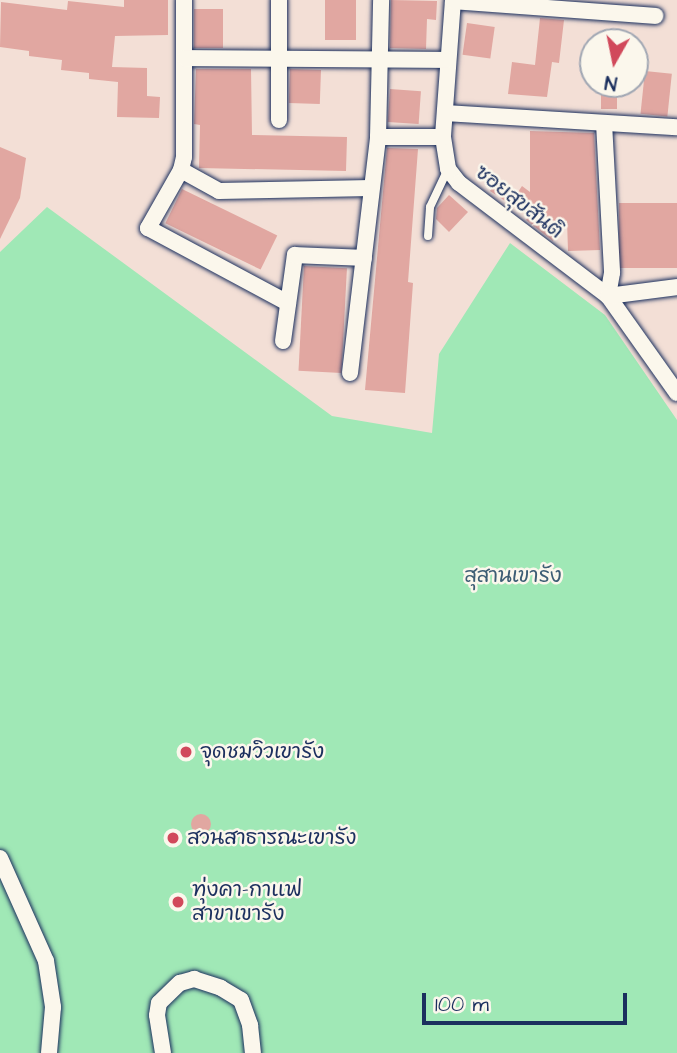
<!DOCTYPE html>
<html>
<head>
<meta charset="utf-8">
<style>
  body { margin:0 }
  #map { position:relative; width:677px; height:1053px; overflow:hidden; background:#f3dfd6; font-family:"Architects Daughter","Playpen Sans Thai",sans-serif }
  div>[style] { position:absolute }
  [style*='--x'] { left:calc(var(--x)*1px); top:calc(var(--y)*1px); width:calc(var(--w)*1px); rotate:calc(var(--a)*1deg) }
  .green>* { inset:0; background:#a0e8b6 }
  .building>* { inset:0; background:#e1a7a1; transform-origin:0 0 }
  .round { border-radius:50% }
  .roads { filter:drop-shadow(0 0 2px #1b2f5e) drop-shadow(0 0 2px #1b2f5e) }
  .service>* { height:8px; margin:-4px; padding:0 4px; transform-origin:4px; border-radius:4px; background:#fbf7ec }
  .minor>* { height:16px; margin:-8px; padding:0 8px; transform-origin:8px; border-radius:8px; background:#fbf7ec }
  .dots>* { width:19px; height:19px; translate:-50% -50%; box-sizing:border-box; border:4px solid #fbf7ec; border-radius:50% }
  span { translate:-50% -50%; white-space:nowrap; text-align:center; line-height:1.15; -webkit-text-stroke:5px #fbf7ec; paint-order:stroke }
  .street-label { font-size:21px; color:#1b2f5e }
  .park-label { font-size:21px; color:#3c5d74 }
  .poi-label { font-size:21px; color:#1b2f5e }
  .left { translate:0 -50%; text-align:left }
  .north { position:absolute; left:579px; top:28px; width:70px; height:70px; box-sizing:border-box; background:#fbf7ec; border:2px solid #a1a7b3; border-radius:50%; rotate:189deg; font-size:19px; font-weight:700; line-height:28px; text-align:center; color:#1b2f5e }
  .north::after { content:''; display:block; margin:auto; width:24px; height:32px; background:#d1495b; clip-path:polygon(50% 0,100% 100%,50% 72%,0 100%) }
  .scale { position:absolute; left:422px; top:993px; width:205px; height:32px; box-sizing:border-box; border:4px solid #1b2f5e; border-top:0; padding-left:9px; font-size:21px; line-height:24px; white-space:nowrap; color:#1b2f5e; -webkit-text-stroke:5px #fbf7ec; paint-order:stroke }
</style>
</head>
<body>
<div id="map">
  <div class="green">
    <div style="clip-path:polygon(47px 207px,332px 416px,432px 433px,439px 354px,510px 243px,605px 315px,677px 420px,677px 1053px,0 1053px,0 252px)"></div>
  </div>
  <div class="building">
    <div style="clip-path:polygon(124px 0,168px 0,168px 35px,115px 36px,112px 67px,147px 68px,147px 96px,160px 97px,159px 118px,117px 117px,118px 82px,89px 79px,89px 73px,61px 70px,62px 60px,29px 56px,29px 51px,0 47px,1px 2px,67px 10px,68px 1px,124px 7px)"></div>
    <div style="left:325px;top:0;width:31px;height:40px"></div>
    <div style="clip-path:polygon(391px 0,437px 1px,436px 20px,427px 19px,426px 49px,390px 48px)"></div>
    <div style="left:194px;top:9px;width:29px;height:39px"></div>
    <div style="clip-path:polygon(540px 18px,564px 20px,559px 63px,552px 62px,547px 97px,508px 94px,512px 62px,535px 65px)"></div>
    <div style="left:467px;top:23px;width:28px;height:32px;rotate:8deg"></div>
    <div style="clip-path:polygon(196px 69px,251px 69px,252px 135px,347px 137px,346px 171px,199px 168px,200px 125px,194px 124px)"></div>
    <div style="left:290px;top:69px;width:31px;height:34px;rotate:2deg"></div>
    <div style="left:645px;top:71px;width:27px;height:43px;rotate:6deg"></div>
    <div style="left:601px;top:84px;width:16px;height:25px"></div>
    <div style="left:390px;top:89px;width:31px;height:33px;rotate:4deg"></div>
    <div style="clip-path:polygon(530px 131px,594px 133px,600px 250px,568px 251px,567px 220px,553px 241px,526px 220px,528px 216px,490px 191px,498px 179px,518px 192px,522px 186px,530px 192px)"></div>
    <div style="clip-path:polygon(0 147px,26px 158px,20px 198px,0 239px)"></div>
    <div style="clip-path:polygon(387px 148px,418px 149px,408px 282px,413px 283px,405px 393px,365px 390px)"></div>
    <div style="left:182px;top:189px;width:106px;height:38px;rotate:26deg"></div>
    <div style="clip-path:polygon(449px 195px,468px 212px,449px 232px,436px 219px,437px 208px)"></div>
    <div style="left:677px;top:203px;width:65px;height:58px;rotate:90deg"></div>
    <div style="left:304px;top:266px;width:43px;height:105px;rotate:3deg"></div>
    <div class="round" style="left:191px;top:814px;width:20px;height:20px"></div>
  </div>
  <div class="roads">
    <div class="service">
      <div style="--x:428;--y:236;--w:29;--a:-86"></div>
      <div style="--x:430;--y:207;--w:42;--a:-64.7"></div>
    </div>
    <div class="minor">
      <div style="--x:184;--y:0;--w:157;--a:90"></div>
      <div style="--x:184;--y:157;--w:13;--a:103"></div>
      <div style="--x:181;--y:170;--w:67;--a:119.6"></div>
      <div style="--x:148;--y:228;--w:159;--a:28.2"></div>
      <div style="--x:453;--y:0;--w:137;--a:94.2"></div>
      <div style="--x:443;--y:137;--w:32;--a:81"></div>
      <div style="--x:448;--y:169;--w:18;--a:52"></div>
      <div style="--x:459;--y:183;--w:187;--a:37.2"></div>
      <div style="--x:608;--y:296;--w:119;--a:54.6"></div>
      <div style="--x:453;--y:1;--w:203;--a:4.2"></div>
      <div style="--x:185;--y:58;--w:263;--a:0.4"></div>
      <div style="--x:445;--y:113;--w:232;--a:3.5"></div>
      <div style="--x:279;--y:120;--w:120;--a:-90"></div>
      <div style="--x:604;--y:123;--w:150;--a:86.9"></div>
      <div style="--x:612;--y:273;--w:23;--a:100"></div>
      <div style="--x:608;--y:296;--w:70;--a:-7.4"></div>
      <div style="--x:378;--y:137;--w:65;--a:0"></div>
      <div style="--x:181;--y:170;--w:43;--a:28.9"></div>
      <div style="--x:219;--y:191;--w:152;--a:-1.1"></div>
      <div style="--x:283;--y:341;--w:87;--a:-82.1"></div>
      <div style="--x:295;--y:255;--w:69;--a:2.5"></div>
      <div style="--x:350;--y:373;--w:238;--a:-83.2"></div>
      <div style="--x:378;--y:137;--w:137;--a:-88.7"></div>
      <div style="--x:0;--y:858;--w:113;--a:65.9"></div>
      <div style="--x:46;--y:961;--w:47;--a:81.3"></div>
      <div style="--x:53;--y:1007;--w:46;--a:95"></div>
      <div style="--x:163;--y:1053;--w:38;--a:-99"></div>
      <div style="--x:157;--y:1015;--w:12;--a:-81"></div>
      <div style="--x:159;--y:1003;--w:29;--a:-44"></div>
      <div style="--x:180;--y:983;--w:15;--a:-16"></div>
      <div style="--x:194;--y:979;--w:28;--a:18"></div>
      <div style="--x:221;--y:988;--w:23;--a:31"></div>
      <div style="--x:241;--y:1000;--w:27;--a:70"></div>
      <div style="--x:250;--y:1025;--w:28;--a:84"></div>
    </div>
  </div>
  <div class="dots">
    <div style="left:186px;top:752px;background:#d1495b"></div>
    <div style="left:173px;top:838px;background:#d1495b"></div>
    <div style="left:178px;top:902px;background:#d1495b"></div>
  </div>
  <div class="street-label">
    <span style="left:519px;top:202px;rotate:38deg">ซอยสุขสันติ</span>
  </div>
  <div class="park-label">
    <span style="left:513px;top:576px">สุสานเขารัง</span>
  </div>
  <div class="poi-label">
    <span class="left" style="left:200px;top:752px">จุดชมวิวเขารัง</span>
    <span class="left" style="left:187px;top:838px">สวนสาธารณะเขารัง</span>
    <span class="left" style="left:192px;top:902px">ทุ่งคา-กาแฟ<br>สาขาเขารัง</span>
  </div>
  <div class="north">N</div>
  <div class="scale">100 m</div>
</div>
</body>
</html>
